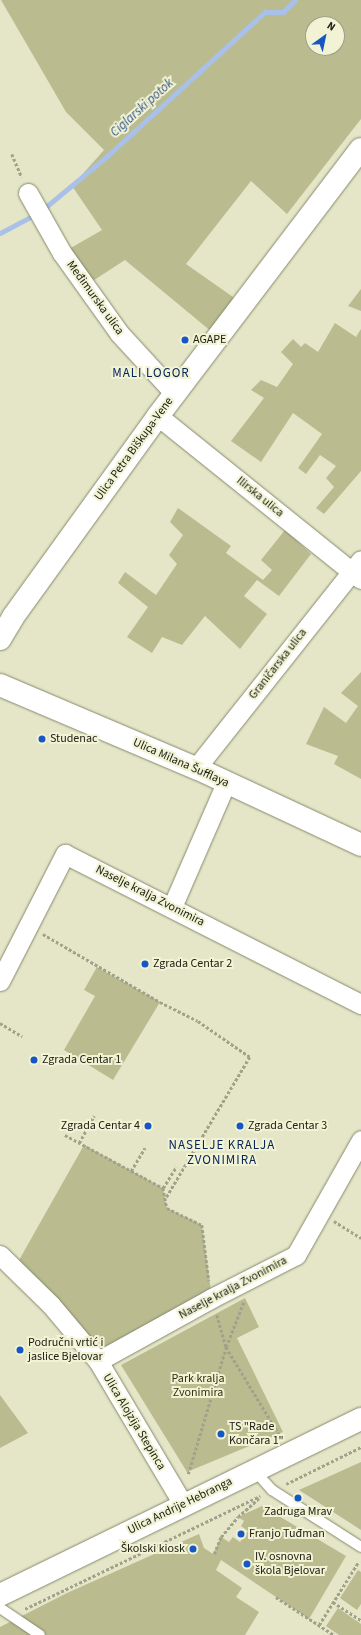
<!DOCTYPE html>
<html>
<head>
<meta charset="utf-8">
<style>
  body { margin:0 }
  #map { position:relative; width:361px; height:1635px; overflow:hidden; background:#e4e6c7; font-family:"Source Sans 3",sans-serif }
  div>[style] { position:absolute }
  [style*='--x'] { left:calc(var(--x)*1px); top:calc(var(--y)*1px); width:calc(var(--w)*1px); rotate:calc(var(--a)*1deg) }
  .green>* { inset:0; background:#babc90 }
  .stream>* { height:5px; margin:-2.5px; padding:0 2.5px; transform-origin:2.5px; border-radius:2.5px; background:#a9c1e9 }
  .path>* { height:2.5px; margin-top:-1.25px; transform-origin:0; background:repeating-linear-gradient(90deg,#a1a28a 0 3px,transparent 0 5px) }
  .roads { filter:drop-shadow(0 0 1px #87896d) drop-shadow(0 0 1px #87896d) }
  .service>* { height:10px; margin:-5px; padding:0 5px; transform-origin:5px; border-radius:5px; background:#fff }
  .minor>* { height:19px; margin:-9.5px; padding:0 9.5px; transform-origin:9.5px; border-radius:9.5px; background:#fff }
  .tertiary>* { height:22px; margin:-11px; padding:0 11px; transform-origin:11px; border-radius:11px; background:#fff }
  .secondary>* { height:22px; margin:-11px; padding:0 11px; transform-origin:11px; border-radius:11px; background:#fff }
  .dots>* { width:11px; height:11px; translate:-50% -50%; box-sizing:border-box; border:2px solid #f1f3d4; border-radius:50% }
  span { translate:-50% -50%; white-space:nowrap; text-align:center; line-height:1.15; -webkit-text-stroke:4px #f1f3d4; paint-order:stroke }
  .street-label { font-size:12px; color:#212116 }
  .poi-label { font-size:12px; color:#212116 }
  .left { translate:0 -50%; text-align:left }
  .right { translate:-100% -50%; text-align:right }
  .park-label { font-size:12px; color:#31310c }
  .water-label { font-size:13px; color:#375689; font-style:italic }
  .neighbourhood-label { font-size:13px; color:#072559; letter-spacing:1px }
  .north { position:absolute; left:305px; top:16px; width:40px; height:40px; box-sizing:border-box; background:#f1f3d4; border:1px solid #9e9f88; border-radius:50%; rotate:33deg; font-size:11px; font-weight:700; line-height:16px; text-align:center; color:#212116 }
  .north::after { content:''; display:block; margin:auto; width:14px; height:18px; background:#1757c3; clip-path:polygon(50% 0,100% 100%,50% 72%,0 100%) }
</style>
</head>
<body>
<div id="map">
  <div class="green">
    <div style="clip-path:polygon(evenodd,1px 0,361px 0,361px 119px,287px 214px,251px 181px,186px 264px,243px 304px,218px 337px,125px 260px,85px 286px,62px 253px,102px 230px,72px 186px,104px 150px,66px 112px,1px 0,313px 24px,337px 24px,337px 48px,313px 48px,313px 24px)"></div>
    <div style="clip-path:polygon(361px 289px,361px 311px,348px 306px)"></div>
    <div style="clip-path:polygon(335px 323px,356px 337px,361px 329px,361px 471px,324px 514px,316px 508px,334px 487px,326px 478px,336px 466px,320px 455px,306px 474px,298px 468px,322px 434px,293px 413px,261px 462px,231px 441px,264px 398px,251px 390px,261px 380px,277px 387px,293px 364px,281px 352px,293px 339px,301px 347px,305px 343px,318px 352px)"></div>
    <div style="clip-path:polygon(178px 508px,231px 546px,226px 553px,263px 580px,272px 570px,261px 560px,285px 530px,311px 554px,279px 596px,257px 580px,244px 596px,267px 614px,240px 649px,205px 616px,182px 645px,162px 637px,152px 653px,127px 637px,148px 607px,118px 583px,125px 572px,156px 595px,177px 564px,169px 555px,183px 535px,170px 522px)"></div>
    <div style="clip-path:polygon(361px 672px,361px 779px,334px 764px,338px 756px,306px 744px,324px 707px,346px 723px,358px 706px,341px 693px)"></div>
    <div style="clip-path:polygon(97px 967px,160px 1002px,113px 1080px,64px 1050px,95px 996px,84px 990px)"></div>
    <div style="clip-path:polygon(84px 1145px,163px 1188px,167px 1208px,202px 1225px,212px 1298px,98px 1361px,14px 1269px)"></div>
    <div style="clip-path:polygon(245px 1298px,259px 1327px,237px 1338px,283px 1432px,187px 1472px,121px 1365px)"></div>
    <div style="clip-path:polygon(0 1395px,28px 1433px,0 1448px)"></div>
    <div style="clip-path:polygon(361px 1462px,361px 1530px,299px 1490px)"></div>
    <div style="clip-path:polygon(262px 1506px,346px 1556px,309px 1619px,221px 1560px,216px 1570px,242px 1588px,236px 1597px,259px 1612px,245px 1635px,0 1635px,0 1627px,67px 1593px,199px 1534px,204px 1548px,213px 1554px,221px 1537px,229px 1542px,233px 1537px,240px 1542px,248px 1531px,241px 1526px,244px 1521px,238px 1517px)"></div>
    <div style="clip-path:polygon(358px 1570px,361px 1572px,361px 1604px,357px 1610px,340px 1598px)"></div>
    <div style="clip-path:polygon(338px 1608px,361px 1624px,361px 1635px,339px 1635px,326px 1626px)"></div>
  </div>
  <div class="stream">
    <div style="--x:42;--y:210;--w:83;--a:-39.6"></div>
    <div style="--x:106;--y:157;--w:215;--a:-42.4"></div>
    <div style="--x:265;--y:12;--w:18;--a:0"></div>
    <div style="--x:283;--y:12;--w:17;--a:-45"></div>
    <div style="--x:0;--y:233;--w:41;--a:-27.8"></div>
  </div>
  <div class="path">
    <div style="--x:12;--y:154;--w:25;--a:67"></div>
    <div style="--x:43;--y:934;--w:135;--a:30.2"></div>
    <div style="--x:160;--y:1002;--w:42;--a:26.6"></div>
    <div style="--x:198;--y:1021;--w:63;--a:34.7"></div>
    <div style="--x:250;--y:1057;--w:166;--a:120.7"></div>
    <div style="--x:0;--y:1023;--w:26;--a:31"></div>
    <div style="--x:65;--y:1135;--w:111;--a:28.4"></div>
    <div style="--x:163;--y:1188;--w:20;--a:79"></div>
    <div style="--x:167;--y:1208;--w:39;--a:26"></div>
    <div style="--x:202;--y:1225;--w:56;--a:82.9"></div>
    <div style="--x:79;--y:1143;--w:31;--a:-61"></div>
    <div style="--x:131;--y:1171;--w:27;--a:-59"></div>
    <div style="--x:163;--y:1188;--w:25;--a:-58"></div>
    <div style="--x:334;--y:1221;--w:32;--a:32"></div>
    <div style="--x:217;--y:1315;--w:33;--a:74"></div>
    <div style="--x:226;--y:1347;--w:102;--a:58.7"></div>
    <div style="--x:188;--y:1474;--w:133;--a:-73.3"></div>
    <div style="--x:226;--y:1347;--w:49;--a:-68.6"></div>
    <div style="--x:286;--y:1484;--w:84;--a:-26.3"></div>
    <div style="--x:214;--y:1554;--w:18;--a:-68"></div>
    <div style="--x:221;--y:1537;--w:26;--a:-50"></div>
    <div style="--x:238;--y:1517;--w:28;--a:-42"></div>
    <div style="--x:276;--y:1597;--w:69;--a:33.2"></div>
    <div style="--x:333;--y:1602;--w:33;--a:33"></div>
    <div style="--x:25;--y:1609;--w:261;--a:-25.7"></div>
    <div style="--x:319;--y:1625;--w:75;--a:-58"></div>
  </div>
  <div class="roads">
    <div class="service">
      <div style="--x:254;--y:1470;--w:27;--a:48"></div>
      <div style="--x:272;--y:1490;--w:106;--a:32.6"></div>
      <div style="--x:0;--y:1608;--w:48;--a:34"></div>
    </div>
    <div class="minor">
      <div style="--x:28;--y:193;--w:69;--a:60.5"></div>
      <div style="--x:62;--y:253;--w:98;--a:54.5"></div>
      <div style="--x:119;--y:333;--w:83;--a:47.4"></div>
      <div style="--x:158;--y:416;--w:260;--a:38.8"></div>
      <div style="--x:196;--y:768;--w:265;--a:-51.6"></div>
      <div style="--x:172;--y:907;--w:135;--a:-66.5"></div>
      <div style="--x:0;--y:981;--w:143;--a:-62.9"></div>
      <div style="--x:65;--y:854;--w:332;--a:26.9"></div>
      <div style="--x:0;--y:1255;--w:71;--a:44.4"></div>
      <div style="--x:51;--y:1305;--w:73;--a:50"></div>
      <div style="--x:98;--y:1361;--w:166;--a:59.3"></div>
      <div style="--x:98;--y:1361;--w:130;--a:-28.9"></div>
      <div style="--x:212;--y:1298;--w:94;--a:-27.1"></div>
      <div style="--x:296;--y:1255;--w:132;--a:-60.5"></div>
    </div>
    <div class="tertiary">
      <div style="--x:0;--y:685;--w:213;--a:23"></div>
      <div style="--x:196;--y:768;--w:182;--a:25"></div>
    </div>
    <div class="secondary">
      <div style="--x:0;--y:639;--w:26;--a:-59"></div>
      <div style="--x:13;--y:617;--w:248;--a:-54.2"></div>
      <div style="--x:158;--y:416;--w:335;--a:-52.8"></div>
      <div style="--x:0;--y:1595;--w:402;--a:-26"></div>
    </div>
  </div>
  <div class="dots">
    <div style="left:185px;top:340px;background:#1757c3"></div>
    <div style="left:42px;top:739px;background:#1757c3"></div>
    <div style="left:145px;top:964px;background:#1757c3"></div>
    <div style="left:34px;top:1060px;background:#1757c3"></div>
    <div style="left:148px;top:1126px;background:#1757c3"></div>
    <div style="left:240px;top:1126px;background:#1757c3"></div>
    <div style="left:20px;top:1350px;background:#1757c3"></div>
    <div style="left:221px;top:1434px;background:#1757c3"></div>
    <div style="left:298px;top:1498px;background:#1757c3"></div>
    <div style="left:241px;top:1534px;background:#1757c3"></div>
    <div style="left:193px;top:1549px;background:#1757c3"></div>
    <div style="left:247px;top:1564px;background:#1757c3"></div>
  </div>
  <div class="street-label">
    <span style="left:95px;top:298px;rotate:54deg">Međimurska ulica</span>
    <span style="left:134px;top:449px;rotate:-54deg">Ulica Petra Biškupa-Vene</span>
    <span style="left:260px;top:497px;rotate:39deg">Ilirska ulica</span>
    <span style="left:278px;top:664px;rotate:-52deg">Graničarska ulica</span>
    <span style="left:181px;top:763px;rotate:24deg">Ulica Milana Šufflaya</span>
    <span style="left:150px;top:896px;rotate:27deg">Naselje kralja Zvonimira</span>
    <span style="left:233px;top:1288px;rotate:-28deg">Naselje kralja Zvonimira</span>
    <span style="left:134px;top:1422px;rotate:59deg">Ulica Alojzija Stepinca</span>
    <span style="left:180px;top:1506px;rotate:-26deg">Ulica Andrije Hebranga</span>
  </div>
  <div class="poi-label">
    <span class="left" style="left:193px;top:340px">AGAPE</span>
    <span class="left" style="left:50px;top:739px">Studenac</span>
    <span class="left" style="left:153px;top:964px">Zgrada Centar 2</span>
    <span class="left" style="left:42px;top:1060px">Zgrada Centar 1</span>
    <span class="right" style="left:140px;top:1126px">Zgrada Centar 4</span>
    <span class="left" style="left:248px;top:1126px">Zgrada Centar 3</span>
    <span class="left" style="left:28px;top:1350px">Područni vrtić i<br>jaslice Bjelovar</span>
    <span class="left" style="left:229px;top:1434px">TS "Rade<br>Končara 1"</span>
    <span style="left:298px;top:1512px">Zadruga Mrav</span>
    <span class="left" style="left:249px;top:1534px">Franjo Tuđman</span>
    <span class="right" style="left:185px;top:1549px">Školski kiosk</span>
    <span class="left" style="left:255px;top:1564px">IV. osnovna<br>škola Bjelovar</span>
  </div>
  <div class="park-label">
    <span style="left:198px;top:1386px">Park kralja<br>Zvonimira</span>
  </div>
  <div class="water-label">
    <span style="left:142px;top:108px;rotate:-42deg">Ciglarski potok</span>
  </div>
  <div class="neighbourhood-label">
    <span style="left:151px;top:373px">MALI LOGOR</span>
    <span style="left:222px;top:1153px">NASELJE KRALJA<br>ZVONIMIRA</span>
  </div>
  <div class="north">N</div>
</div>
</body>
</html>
